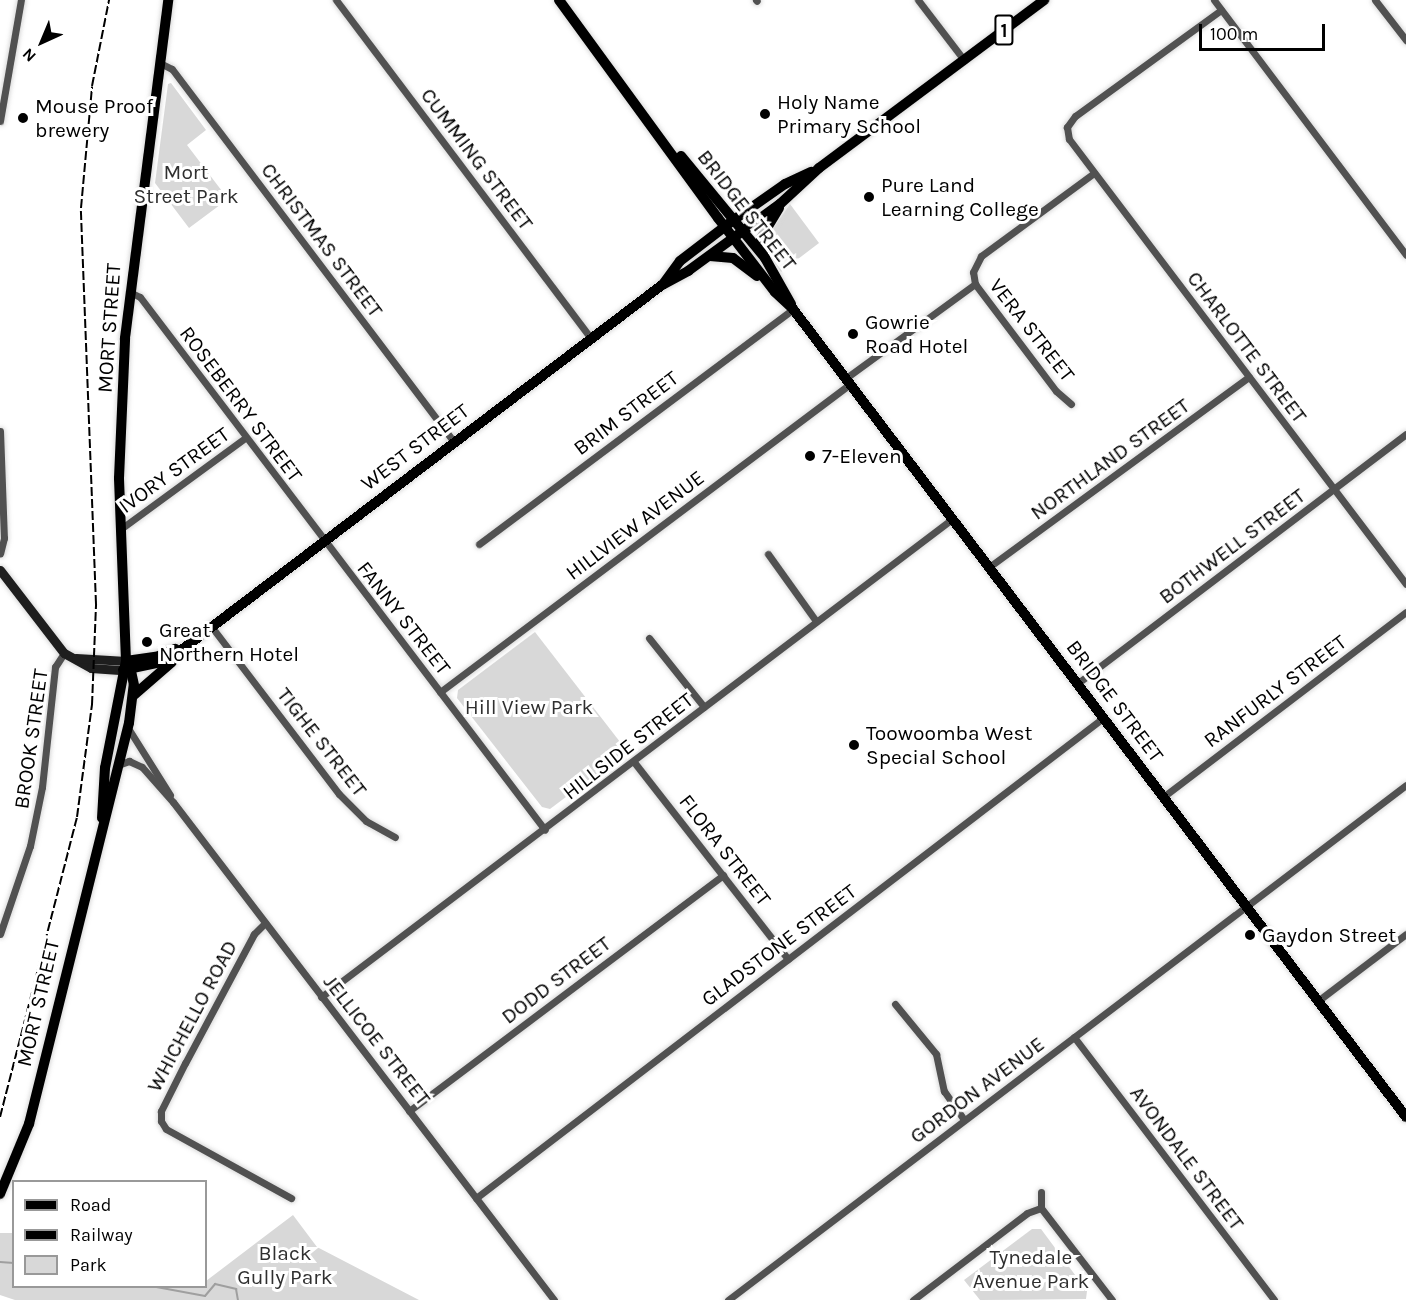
<!DOCTYPE html>
<html>
<head>
<meta charset="utf-8">
<style>
  body { margin:0 }
  #map { position:relative; width:1406px; height:1300px; overflow:hidden; background:#fff; font-family:Karla,sans-serif }
  div>[style] { position:absolute }
  [style*='--x'] { left:calc(var(--x)*1px); top:calc(var(--y)*1px); width:calc(var(--w)*1px); rotate:calc(var(--a)*1deg) }
  .green>* { inset:0; background:#d8d8d8 }
  .stream>* { height:2px; margin:-1px; padding:0 1px; transform-origin:1px; border-radius:1px; background:#9f9f9f }
  .roads { filter:drop-shadow(0 0 2px #dbdbdb) drop-shadow(0 0 2px #dbdbdb) }
  .street>* { height:7px; margin:-3.5px; padding:0 3.5px; transform-origin:3.5px; border-radius:3.5px; background:#515151 }
  .secondary>* { height:9px; margin:-4.5px; padding:0 4.5px; transform-origin:4.5px; border-radius:4.5px; background:#1e1e1e }
  .primary>* { height:10px; margin:-5px; padding:0 5px; transform-origin:5px; border-radius:5px; background:#000 }
  .rail>* { height:2px; margin-top:-1px; transform-origin:0; background:repeating-linear-gradient(90deg,#000 0 9px,transparent 0 12px) }
  .dots>* { width:16px; height:16px; translate:-50% -50%; box-sizing:border-box; border:3px solid #fff; border-radius:50% }
  span { translate:-50% -50%; white-space:nowrap; text-align:center; line-height:1.15; -webkit-text-stroke:6px #fff; paint-order:stroke }
  .shield-label span { padding:2px 4px; background:#fff; border:2px solid; border-radius:4px; -webkit-text-stroke-width:0 }
  .shield-label { font-size:20px; color:#000; font-weight:700 }
  .poi-label { font-size:21px; color:#000 }
  .left { translate:0 -50%; text-align:left }
  .street-label { font-size:21px; color:#000 }
  .park-label { font-size:21px; color:#2f2f2f }
  .legend { position:absolute; left:12px; top:1180px; width:195px; height:108px; box-sizing:border-box; background:#fff; border:2px solid #999; margin:0; padding:8px 10px; list-style:none; font-size:18px; color:#000 }
  .legend li { display:flex; align-items:center; gap:12px; height:30px }
  .legend b { width:30px; border:2px solid #999 }
  .north { position:absolute; left:12px; top:12px; width:60px; height:60px; -webkit-text-stroke:4px #fff; paint-order:stroke; rotate:224deg; font-size:16px; font-weight:700; line-height:24px; text-align:center; color:#000 }
  .north::after { content:''; display:block; margin:auto; width:21px; height:27px; background:#000; clip-path:polygon(50% 0,100% 100%,50% 72%,0 100%) }
  .scale { position:absolute; left:1199px; top:24px; width:126px; height:27px; box-sizing:border-box; border:3px solid #000; border-top:0; padding-left:8px; font-size:18px; line-height:21px; white-space:nowrap; color:#000; -webkit-text-stroke:4px #fff; paint-order:stroke }
</style>
</head>
<body>
<div id="map">
  <div class="green">
    <div style="clip-path:polygon(171px 83px,206px 130px,187px 145px,228px 199px,189px 228px,155px 183px,168px 84px)"></div>
    <div style="clip-path:polygon(790px 204px,819px 243px,781px 272px,766px 249px,765px 240px)"></div>
    <div style="clip-path:polygon(535px 632px,627px 751px,550px 809px,542px 807px,457px 698px,458px 690px)"></div>
    <div style="clip-path:polygon(293px 1215px,317px 1247px,419px 1300px,15px 1300px,0 1295px,0 1233px,13px 1233px,14px 1286px,206px 1286px,206px 1281px)"></div>
    <div style="clip-path:polygon(1032px 1229px,1041px 1229px,1087px 1291px,1086px 1299px,980px 1300px,964px 1280px)"></div>
  </div>
  <div class="stream">
    <div style="--x:0;--y:1262;--w:14;--a:4"></div>
    <div style="--x:151;--y:1286;--w:55;--a:10.5"></div>
    <div style="--x:205;--y:1296;--w:16;--a:-50"></div>
    <div style="--x:215;--y:1284;--w:22;--a:13"></div>
    <div style="--x:236;--y:1289;--w:11;--a:80"></div>
  </div>
  <div class="roads">
    <div class="street">
      <div style="--x:336;--y:0;--w:423;--a:53"></div>
      <div style="--x:756;--y:0;--w:1;--a:45"></div>
      <div style="--x:918;--y:0;--w:76;--a:52.5"></div>
      <div style="--x:1214;--y:0;--w:319;--a:53"></div>
      <div style="--x:1375;--y:0;--w:51;--a:52.2"></div>
      <div style="--x:1221;--y:10;--w:180;--a:144"></div>
      <div style="--x:1075;--y:116;--w:14;--a:126"></div>
      <div style="--x:1067;--y:127;--w:12;--a:81"></div>
      <div style="--x:1069;--y:139;--w:558;--a:52.86"></div>
      <div style="--x:160;--y:63;--w:13;--a:27"></div>
      <div style="--x:172;--y:69;--w:468;--a:52.9"></div>
      <div style="--x:0;--y:121;--w:123;--a:-80.2"></div>
      <div style="--x:130;--y:292;--w:11;--a:27"></div>
      <div style="--x:140;--y:297;--w:669;--a:52.77"></div>
      <div style="--x:846;--y:378;--w:160;--a:-36.1"></div>
      <div style="--x:1071;--y:404;--w:20;--a:-139"></div>
      <div style="--x:1056;--y:391;--w:134;--a:-127.1"></div>
      <div style="--x:975;--y:284;--w:12;--a:-99"></div>
      <div style="--x:973;--y:272;--w:18;--a:-63"></div>
      <div style="--x:981;--y:256;--w:140;--a:-36.3"></div>
      <div style="--x:0;--y:431;--w:107;--a:87.9"></div>
      <div style="--x:4;--y:538;--w:16;--a:104"></div>
      <div style="--x:122;--y:528;--w:152;--a:-36.2"></div>
      <div style="--x:479;--y:544;--w:392;--a:-36.8"></div>
      <div style="--x:768;--y:554;--w:82;--a:54.4"></div>
      <div style="--x:989;--y:567;--w:322;--a:-36.2"></div>
      <div style="--x:211;--y:626;--w:211;--a:52.7"></div>
      <div style="--x:339;--y:794;--w:38;--a:45"></div>
      <div style="--x:366;--y:821;--w:33;--a:29"></div>
      <div style="--x:649;--y:638;--w:88;--a:51.4"></div>
      <div style="--x:1078;--y:683;--w:412;--a:-37.2"></div>
      <div style="--x:440;--y:692;--w:513;--a:-36.91"></div>
      <div style="--x:128;--y:728;--w:79;--a:57.9"></div>
      <div style="--x:634;--y:762;--w:250;--a:52"></div>
      <div style="--x:118;--y:765;--w:12;--a:-20"></div>
      <div style="--x:129;--y:761;--w:14;--a:25"></div>
      <div style="--x:142;--y:767;--w:47;--a:48.5"></div>
      <div style="--x:173;--y:802;--w:627;--a:52.58"></div>
      <div style="--x:1163;--y:797;--w:305;--a:-37.3"></div>
      <div style="--x:265;--y:923;--w:16;--a:135"></div>
      <div style="--x:254;--y:934;--w:146;--a:118.1"></div>
      <div style="--x:185;--y:1063;--w:54;--a:116.6"></div>
      <div style="--x:161;--y:1111;--w:10;--a:90"></div>
      <div style="--x:161;--y:1121;--w:9;--a:58"></div>
      <div style="--x:166;--y:1129;--w:143;--a:28.9"></div>
      <div style="--x:0;--y:934;--w:93;--a:-71.2"></div>
      <div style="--x:30;--y:846;--w:60;--a:-78.5"></div>
      <div style="--x:42;--y:787;--w:121;--a:-83.8"></div>
      <div style="--x:55;--y:667;--w:17;--a:-57"></div>
      <div style="--x:321;--y:997;--w:792;--a:-37.14"></div>
      <div style="--x:1319;--y:1000;--w:109;--a:-37.2"></div>
      <div style="--x:895;--y:1004;--w:65;--a:50.6"></div>
      <div style="--x:936;--y:1054;--w:38;--a:78"></div>
      <div style="--x:944;--y:1091;--w:35;--a:55"></div>
      <div style="--x:1074;--y:1037;--w:330;--a:52.7"></div>
      <div style="--x:409;--y:1111;--w:393;--a:-36.9"></div>
      <div style="--x:1041;--y:1192;--w:16;--a:90"></div>
      <div style="--x:1041;--y:1208;--w:116;--a:52.3"></div>
      <div style="--x:476;--y:1198;--w:790;--a:-37.44"></div>
      <div style="--x:728;--y:1300;--w:851;--a:-37.22"></div>
      <div style="--x:913;--y:1300;--w:143;--a:-37.3"></div>
      <div style="--x:1027;--y:1213;--w:15;--a:-20"></div>
    </div>
    <div class="secondary">
      <div style="--x:0;--y:570;--w:105;--a:52.4"></div>
      <div style="--x:64;--y:653;--w:31;--a:29"></div>
      <div style="--x:91;--y:668;--w:32;--a:4"></div>
      <div style="--x:76;--y:658;--w:50;--a:3.4"></div>
    </div>
    <div class="primary">
      <div style="--x:559;--y:0;--w:270;--a:53.9"></div>
      <div style="--x:718;--y:218;--w:93;--a:52.4"></div>
      <div style="--x:775;--y:292;--w:25;--a:43"></div>
      <div style="--x:793;--y:309;--w:1014;--a:52.81"></div>
      <div style="--x:681;--y:156;--w:132;--a:50.5"></div>
      <div style="--x:765;--y:258;--w:53;--a:60.5"></div>
      <div style="--x:763;--y:253;--w:15;--a:-98"></div>
      <div style="--x:761;--y:238;--w:35;--a:-59"></div>
      <div style="--x:710;--y:256;--w:23;--a:5"></div>
      <div style="--x:733;--y:258;--w:30;--a:37"></div>
      <div style="--x:664;--y:283;--w:27;--a:-54"></div>
      <div style="--x:680;--y:261;--w:69;--a:-37.4"></div>
      <div style="--x:735;--y:219;--w:61;--a:-35"></div>
      <div style="--x:785;--y:184;--w:29;--a:-25"></div>
      <div style="--x:126;--y:661;--w:30;--a:-8"></div>
      <div style="--x:156;--y:657;--w:21;--a:-23"></div>
      <div style="--x:123;--y:670;--w:45;--a:-11.6"></div>
      <div style="--x:167;--y:661;--w:622;--a:-37.22"></div>
      <div style="--x:662;--y:285;--w:30;--a:-28"></div>
      <div style="--x:688;--y:271;--w:114;--a:-36.1"></div>
      <div style="--x:780;--y:204;--w:53;--a:-42.7"></div>
      <div style="--x:819;--y:168;--w:281;--a:-36.7"></div>
      <div style="--x:134;--y:695;--w:50;--a:-41"></div>
      <div style="--x:102;--y:818;--w:50;--a:-86.6"></div>
      <div style="--x:105;--y:768;--w:109;--a:-78.9"></div>
      <div style="--x:126;--y:661;--w:183;--a:-92.2"></div>
      <div style="--x:119;--y:478;--w:140;--a:-87.5"></div>
      <div style="--x:125;--y:338;--w:341;--a:-82.7"></div>
      <div style="--x:0;--y:1194;--w:76;--a:-67.5"></div>
      <div style="--x:29;--y:1124;--w:413;--a:-76"></div>
      <div style="--x:129;--y:723;--w:38;--a:-83"></div>
      <div style="--x:134;--y:685;--w:19;--a:-102"></div>
    </div>
  </div>
  <div class="rail">
    <div style="--x:0;--y:1117;--w:310;--a:-75.6"></div>
    <div style="--x:77;--y:817;--w:113;--a:-82.4"></div>
    <div style="--x:92;--y:705;--w:101;--a:-87.7"></div>
    <div style="--x:96;--y:604;--w:396;--a:-92.2"></div>
    <div style="--x:81;--y:208;--w:122;--a:-84.8"></div>
    <div style="--x:92;--y:86;--w:88;--a:-78.8"></div>
  </div>
  <div class="dots">
    <div style="left:765px;top:114px;background:#000"></div>
    <div style="left:23px;top:118px;background:#000"></div>
    <div style="left:869px;top:197px;background:#000"></div>
    <div style="left:853px;top:334px;background:#000"></div>
    <div style="left:810px;top:456px;background:#000"></div>
    <div style="left:147px;top:642px;background:#000"></div>
    <div style="left:854px;top:745px;background:#000"></div>
    <div style="left:1250px;top:935px;background:#000"></div>
  </div>
  <div class="shield-label">
    <span style="left:1004px;top:30px">1</span>
  </div>
  <div class="poi-label">
    <span class="left" style="left:777px;top:114px">Holy Name<br>Primary School</span>
    <span class="left" style="left:35px;top:118px">Mouse Proof<br>brewery</span>
    <span class="left" style="left:881px;top:197px">Pure Land<br>Learning College</span>
    <span class="left" style="left:865px;top:334px">Gowrie<br>Road Hotel</span>
    <span class="left" style="left:822px;top:456px">7-Eleven</span>
    <span class="left" style="left:159px;top:642px">Great<br>Northern Hotel</span>
    <span class="left" style="left:866px;top:745px">Toowoomba West<br>Special School</span>
    <span class="left" style="left:1262px;top:935px">Gaydon Street</span>
  </div>
  <div class="street-label">
    <span style="left:477px;top:159px;rotate:53deg">CUMMING STREET</span>
    <span style="left:747px;top:210px;rotate:52deg">BRIDGE STREET</span>
    <span style="left:322px;top:240px;rotate:53deg">CHRISTMAS STREET</span>
    <span style="left:109px;top:328px;rotate:-86deg">MORT STREET</span>
    <span style="left:1032px;top:330px;rotate:52deg">VERA STREET</span>
    <span style="left:1247px;top:347px;rotate:53deg">CHARLOTTE STREET</span>
    <span style="left:241px;top:404px;rotate:53deg">ROSEBERRY STREET</span>
    <span style="left:626px;top:413px;rotate:-37deg">BRIM STREET</span>
    <span style="left:415px;top:447px;rotate:-37deg">WEST STREET</span>
    <span style="left:1110px;top:459px;rotate:-36deg">NORTHLAND STREET</span>
    <span style="left:174px;top:470px;rotate:-36deg">IVORY STREET</span>
    <span style="left:635px;top:525px;rotate:-37deg">HILLVIEW AVENUE</span>
    <span style="left:1232px;top:546px;rotate:-37deg">BOTHWELL STREET</span>
    <span style="left:404px;top:618px;rotate:52deg">FANNY STREET</span>
    <span style="left:1275px;top:691px;rotate:-37deg">RANFURLY STREET</span>
    <span style="left:1115px;top:701px;rotate:53deg">BRIDGE STREET</span>
    <span style="left:31px;top:739px;rotate:-82deg">BROOK STREET</span>
    <span style="left:322px;top:742px;rotate:52deg">TIGHE STREET</span>
    <span style="left:628px;top:746px;rotate:-38deg">HILLSIDE STREET</span>
    <span style="left:725px;top:850px;rotate:52deg">FLORA STREET</span>
    <span style="left:779px;top:945px;rotate:-37deg">GLADSTONE STREET</span>
    <span style="left:556px;top:980px;rotate:-37deg">DODD STREET</span>
    <span style="left:38px;top:1003px;rotate:-77deg">MORT STREET</span>
    <span style="left:192px;top:1016px;rotate:-62deg">WHICHELLO ROAD</span>
    <span style="left:377px;top:1040px;rotate:52deg">JELLICOE STREET</span>
    <span style="left:977px;top:1090px;rotate:-37deg">GORDON AVENUE</span>
    <span style="left:1187px;top:1158px;rotate:53deg">AVONDALE STREET</span>
  </div>
  <div class="park-label">
    <span style="left:186px;top:184px">Mort<br>Street Park</span>
    <span style="left:529px;top:707px">Hill View Park</span>
    <span style="left:285px;top:1265px">Black<br>Gully Park</span>
    <span style="left:1031px;top:1269px">Tynedale<br>Avenue Park</span>
  </div>
  <ul class="legend">
  <li><b style="height:8px;background:#000"></b>Road</li>
  <li><b style="height:8px;background:#000"></b>Railway</li>
  <li><b style="height:16px;background:#d8d8d8"></b>Park</li>
  </ul>
  <div class="north">N</div>
  <div class="scale">100 m</div>
</div>
</body>
</html>
